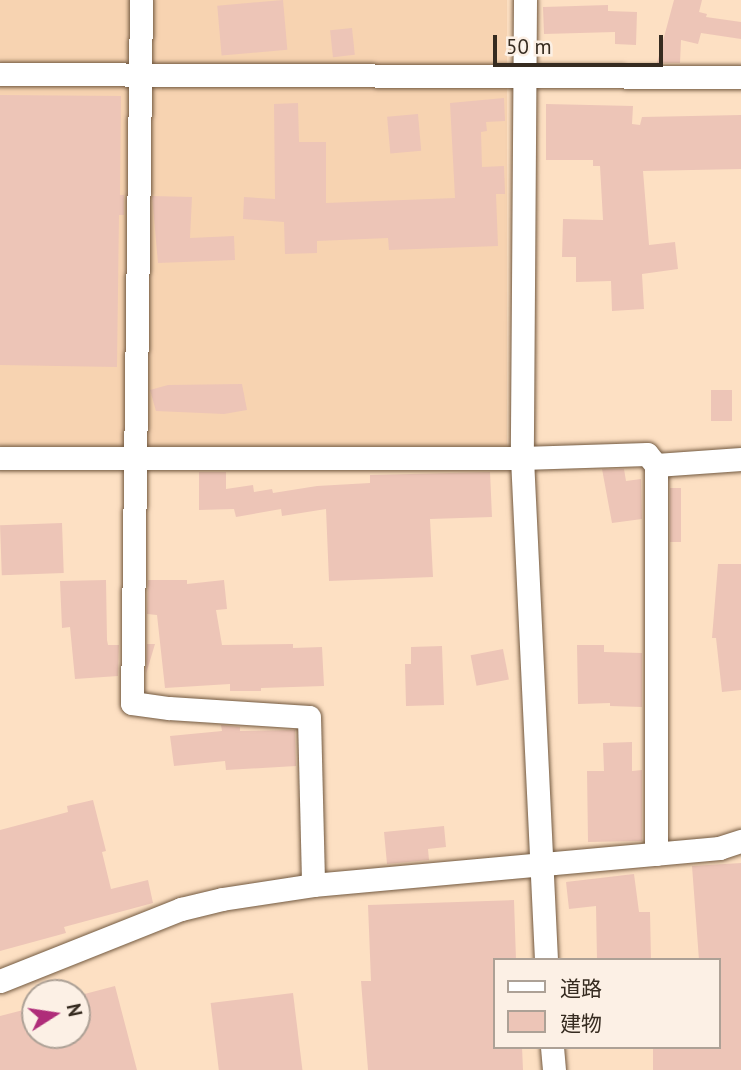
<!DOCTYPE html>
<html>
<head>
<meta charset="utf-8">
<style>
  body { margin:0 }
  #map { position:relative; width:741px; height:1070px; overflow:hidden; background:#fde0c3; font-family:"PT Sans","Noto Sans JP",sans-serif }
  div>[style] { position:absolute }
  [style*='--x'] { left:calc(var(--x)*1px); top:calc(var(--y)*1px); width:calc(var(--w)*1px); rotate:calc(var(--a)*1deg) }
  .built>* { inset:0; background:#f7d3b1; transform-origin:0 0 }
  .building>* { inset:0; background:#edc5b7; transform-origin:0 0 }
  .roads { filter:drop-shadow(0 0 2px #725940) drop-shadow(0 0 2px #725940) }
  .minor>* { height:23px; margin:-11.5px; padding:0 11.5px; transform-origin:11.5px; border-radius:11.5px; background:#fff }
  span { translate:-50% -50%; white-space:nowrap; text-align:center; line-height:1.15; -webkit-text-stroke:7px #fcf0e5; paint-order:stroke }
  .legend { position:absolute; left:493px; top:958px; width:228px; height:91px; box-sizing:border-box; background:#fcf0e5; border:2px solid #ada196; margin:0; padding:9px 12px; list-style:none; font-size:21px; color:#362b20 }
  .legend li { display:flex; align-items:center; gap:14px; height:35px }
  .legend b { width:35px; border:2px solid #ada196 }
  .north { position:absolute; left:21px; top:979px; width:70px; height:70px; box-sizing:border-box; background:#fcf0e5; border:2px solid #ada196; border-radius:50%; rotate:78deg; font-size:19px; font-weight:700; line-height:28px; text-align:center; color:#362b20 }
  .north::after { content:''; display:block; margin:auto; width:24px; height:32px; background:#af2d79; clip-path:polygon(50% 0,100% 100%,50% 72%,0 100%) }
  .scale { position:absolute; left:493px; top:35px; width:170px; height:32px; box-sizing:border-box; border:4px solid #362b20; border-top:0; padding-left:9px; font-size:21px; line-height:24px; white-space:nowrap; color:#362b20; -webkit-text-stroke:5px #fcf0e5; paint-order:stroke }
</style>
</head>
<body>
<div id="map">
  <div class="built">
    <div style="left:0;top:0;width:507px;height:446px"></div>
  </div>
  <div class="building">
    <div style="left:283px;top:0;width:50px;height:66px;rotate:85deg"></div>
    <div style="clip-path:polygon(674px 0,702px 0,699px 12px,707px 14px,706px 17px,741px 22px,741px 39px,701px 33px,698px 44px,681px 40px,680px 63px,657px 63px)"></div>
    <div style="clip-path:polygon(608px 5px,608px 11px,637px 12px,636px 45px,615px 44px,615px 32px,544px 34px,543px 7px)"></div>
    <div style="left:352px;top:28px;width:27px;height:22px;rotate:84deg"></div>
    <div style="clip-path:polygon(0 95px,121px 96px,120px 195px,124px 195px,124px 215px,119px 215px,117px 367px,0 365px)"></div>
    <div style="clip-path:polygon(504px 98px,505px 121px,486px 122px,487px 131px,481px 132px,482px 167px,504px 166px,505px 194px,496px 194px,498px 246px,389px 250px,388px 238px,317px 241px,317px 253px,285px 254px,284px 222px,243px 219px,244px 197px,275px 199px,274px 104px,298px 103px,299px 142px,326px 142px,326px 203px,455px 198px,450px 103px)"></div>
    <div style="clip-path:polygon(546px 104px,633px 106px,632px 124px,640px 125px,642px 117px,741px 115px,741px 169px,643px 171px,649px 245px,675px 242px,678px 269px,642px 274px,644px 309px,612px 311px,611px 281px,576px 282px,576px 257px,562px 257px,563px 219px,603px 220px,600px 166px,593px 166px,593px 160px,546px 160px)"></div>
    <div style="left:418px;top:114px;width:37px;height:31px;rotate:85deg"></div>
    <div style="clip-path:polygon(152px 196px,192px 197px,190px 238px,234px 236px,235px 260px,158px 263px)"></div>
    <div style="clip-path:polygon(242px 384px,247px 410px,224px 414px,156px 411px,150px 390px,168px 385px)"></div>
    <div style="left:711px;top:390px;width:21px;height:31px"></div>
    <div style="clip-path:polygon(602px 469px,624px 469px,626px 481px,641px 479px,642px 519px,612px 523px)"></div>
    <div style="clip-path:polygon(199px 472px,226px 472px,226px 489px,253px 485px,254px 492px,272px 489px,273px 493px,317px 486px,370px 483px,370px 475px,490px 472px,492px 517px,430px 519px,433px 577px,329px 581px,326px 509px,282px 516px,281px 509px,236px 517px,234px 509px,199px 510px)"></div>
    <div style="left:670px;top:488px;width:11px;height:54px"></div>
    <div style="left:62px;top:523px;width:50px;height:62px;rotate:88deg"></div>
    <div style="clip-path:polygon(718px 564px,741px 564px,741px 690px,722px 692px,716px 638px,712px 638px)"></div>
    <div style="clip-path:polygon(106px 580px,107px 640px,108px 645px,119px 645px,118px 676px,75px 679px,70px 627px,62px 628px,60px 581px)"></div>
    <div style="clip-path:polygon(148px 580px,187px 580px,187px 584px,224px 580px,227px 609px,216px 610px,222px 645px,293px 644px,293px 648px,322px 647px,324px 686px,261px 688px,261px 691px,230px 691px,230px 684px,165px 688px,157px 615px,147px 614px)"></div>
    <div style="clip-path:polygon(147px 644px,155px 644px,146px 674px)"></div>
    <div style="clip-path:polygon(577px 645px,604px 645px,604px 652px,642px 653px,642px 707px,610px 706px,610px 703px,578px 704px)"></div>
    <div style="clip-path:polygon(442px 646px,444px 705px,406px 706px,405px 664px,411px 664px,411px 647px)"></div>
    <div style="left:503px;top:649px;width:31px;height:33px;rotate:79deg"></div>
    <div style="clip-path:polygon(221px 725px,240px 727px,240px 731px,295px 730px,296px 766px,226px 770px,225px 761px,174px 766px,170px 736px,222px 731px)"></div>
    <div style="clip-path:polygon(632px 742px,632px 771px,642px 770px,642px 841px,588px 842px,587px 771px,604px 771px,603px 743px)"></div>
    <div style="clip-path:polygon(93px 800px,106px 851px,102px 852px,111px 889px,148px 880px,153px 903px,64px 927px,66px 933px,0 951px,0 830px,68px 812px,67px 806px)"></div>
    <div style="clip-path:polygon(444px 826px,446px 847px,428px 849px,429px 860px,387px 864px,384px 832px)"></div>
    <div style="clip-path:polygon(741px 863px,741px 1070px,653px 1070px,653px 1049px,718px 1047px,718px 960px,699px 960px,692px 866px)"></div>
    <div style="clip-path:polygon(634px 874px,639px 912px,650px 912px,651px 960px,597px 960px,596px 906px,569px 909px,566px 882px)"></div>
    <div style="clip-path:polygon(514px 900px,516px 960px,494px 960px,494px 1047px,522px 1047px,523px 1070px,368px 1070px,361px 981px,371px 981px,368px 905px)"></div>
    <div style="clip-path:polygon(115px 986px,137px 1070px,0 1070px,0 1016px,35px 1007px,35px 1035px,77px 1035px,77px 996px)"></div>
    <div style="left:293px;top:993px;width:78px;height:83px;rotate:83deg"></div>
  </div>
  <div class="roads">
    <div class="minor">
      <div style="--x:141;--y:0;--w:703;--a:90.73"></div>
      <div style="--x:132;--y:703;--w:37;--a:8"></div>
      <div style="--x:169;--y:708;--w:140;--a:3.7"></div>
      <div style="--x:309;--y:717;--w:168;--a:88.6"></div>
      <div style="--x:525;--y:0;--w:458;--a:90.4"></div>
      <div style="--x:522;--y:458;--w:503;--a:87.26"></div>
      <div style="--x:0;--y:74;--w:741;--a:0.23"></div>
      <div style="--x:0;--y:458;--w:522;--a:0"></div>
      <div style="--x:522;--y:458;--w:125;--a:-1.8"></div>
      <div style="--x:647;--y:454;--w:14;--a:51"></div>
      <div style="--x:656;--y:465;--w:85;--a:-4"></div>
      <div style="--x:656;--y:854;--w:389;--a:-90"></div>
      <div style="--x:0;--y:981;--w:195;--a:-21.7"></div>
      <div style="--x:181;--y:909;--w:42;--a:-13.7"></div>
      <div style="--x:222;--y:899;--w:92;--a:-8.7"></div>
      <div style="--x:313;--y:885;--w:408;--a:-5.2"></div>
      <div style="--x:719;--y:848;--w:23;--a:-18"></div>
      <div style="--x:552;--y:1047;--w:23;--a:85"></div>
    </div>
  </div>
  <ul class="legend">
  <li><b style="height:9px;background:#fff"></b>道路</li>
  <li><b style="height:19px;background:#edc5b7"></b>建物</li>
  </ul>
  <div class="north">N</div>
  <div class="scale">50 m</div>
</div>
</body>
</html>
